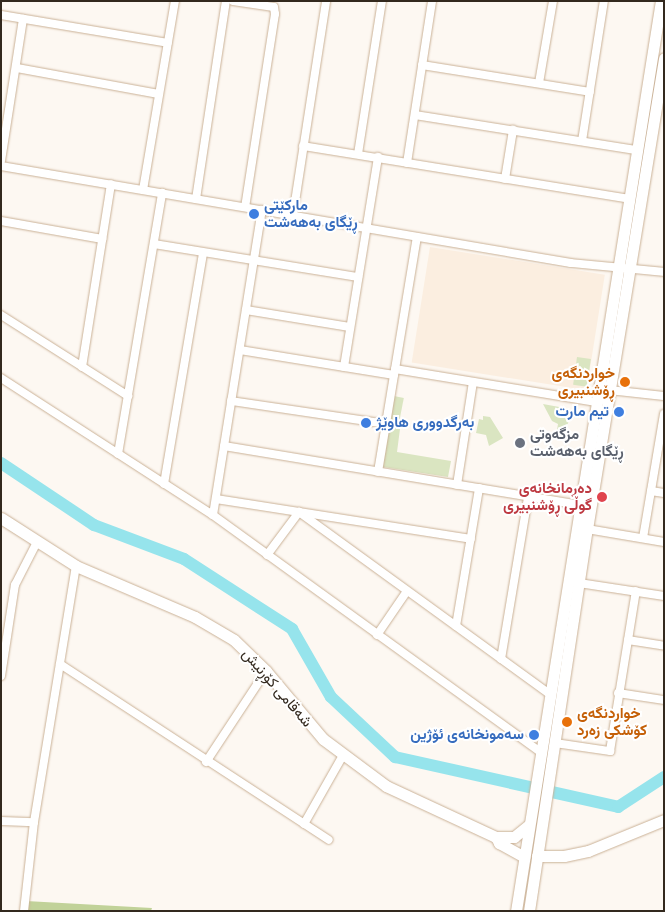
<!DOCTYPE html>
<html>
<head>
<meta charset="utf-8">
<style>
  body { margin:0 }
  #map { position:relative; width:665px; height:912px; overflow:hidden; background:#fdf8f2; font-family:Raleway,Vazirmatn,sans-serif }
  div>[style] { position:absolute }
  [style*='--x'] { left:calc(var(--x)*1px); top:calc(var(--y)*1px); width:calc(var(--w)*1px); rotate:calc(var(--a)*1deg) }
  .built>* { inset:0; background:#fbeee0; transform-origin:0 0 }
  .green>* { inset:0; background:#dae5c1; transform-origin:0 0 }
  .forest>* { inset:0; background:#c1d299 }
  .river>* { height:12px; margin:-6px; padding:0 6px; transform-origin:6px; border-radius:6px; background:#96e4ec }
  .roads { filter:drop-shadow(0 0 1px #cab196) drop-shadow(0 0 1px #cab196) }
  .street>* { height:8px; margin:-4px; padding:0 4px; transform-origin:4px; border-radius:4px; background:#fff }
  .secondary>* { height:11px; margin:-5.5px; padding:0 5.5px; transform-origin:5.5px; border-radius:5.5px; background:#fff }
  .dots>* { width:14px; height:14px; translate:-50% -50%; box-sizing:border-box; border:2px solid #fff; border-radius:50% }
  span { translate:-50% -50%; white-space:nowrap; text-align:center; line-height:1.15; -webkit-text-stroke:4px #fff; paint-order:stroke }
  .shop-label { font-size:15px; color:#366cbe; font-weight:700 }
  .left { translate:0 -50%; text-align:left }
  .right { translate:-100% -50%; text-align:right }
  .food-label { font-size:15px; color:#c56008; font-weight:700 }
  .worship-label { font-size:15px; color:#5b616d; font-weight:700 }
  .health-label { font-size:15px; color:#be3a42; font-weight:700 }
  .street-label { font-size:15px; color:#33291e }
  .frame { position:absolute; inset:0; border:2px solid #33291e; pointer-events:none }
</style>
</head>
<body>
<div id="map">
  <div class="built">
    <div style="left:430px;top:247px;width:177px;height:117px;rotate:9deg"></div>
  </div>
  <div class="green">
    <div style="left:577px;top:357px;width:14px;height:28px;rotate:8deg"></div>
    <div style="left:394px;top:396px;width:10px;height:25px;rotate:11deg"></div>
    <div style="clip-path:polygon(543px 404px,570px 409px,566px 438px,562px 439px,557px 430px,558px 424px,552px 421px)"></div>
    <div style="clip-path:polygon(483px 416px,490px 417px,503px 438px,489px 446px,486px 435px,476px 433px,479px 419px,483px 420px)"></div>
    <div style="clip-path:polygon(389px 427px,400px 429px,397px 452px,451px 461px,448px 477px,383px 467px)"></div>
  </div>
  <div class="forest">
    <div style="clip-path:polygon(26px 901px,152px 908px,151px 911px,25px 911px)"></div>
  </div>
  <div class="river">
    <div style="--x:1;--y:463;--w:112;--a:33.7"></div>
    <div style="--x:94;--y:525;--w:96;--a:20.7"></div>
    <div style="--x:184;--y:559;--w:129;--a:32.9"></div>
    <div style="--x:292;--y:629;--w:78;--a:60.2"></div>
    <div style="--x:331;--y:697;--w:88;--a:43.2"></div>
    <div style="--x:395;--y:757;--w:229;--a:12.6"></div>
    <div style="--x:618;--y:807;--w:55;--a:-33.1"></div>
  </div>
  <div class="roads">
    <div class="street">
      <div style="--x:233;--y:1;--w:41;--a:8.3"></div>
      <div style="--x:274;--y:7;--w:7;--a:82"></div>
      <div style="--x:275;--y:14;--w:195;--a:98.8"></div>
      <div style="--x:1;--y:15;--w:169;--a:9.5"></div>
      <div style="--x:422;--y:65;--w:170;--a:9.1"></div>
      <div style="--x:17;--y:68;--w:144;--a:10.4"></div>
      <div style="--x:539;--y:83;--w:83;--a:-80.3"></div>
      <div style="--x:415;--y:115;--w:225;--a:9"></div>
      <div style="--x:582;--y:141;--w:142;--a:-81.1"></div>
      <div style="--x:303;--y:146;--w:330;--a:9.2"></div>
      <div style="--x:358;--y:154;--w:155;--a:-81.1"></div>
      <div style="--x:1;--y:161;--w:144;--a:-81.2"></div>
      <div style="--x:407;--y:163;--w:164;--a:-81.2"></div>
      <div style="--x:1;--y:166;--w:578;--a:9.66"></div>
      <div style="--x:571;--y:263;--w:93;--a:5.5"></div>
      <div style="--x:505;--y:179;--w:50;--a:-80.7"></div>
      <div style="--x:143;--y:190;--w:192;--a:-80.4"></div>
      <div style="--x:196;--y:199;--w:200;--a:-81.4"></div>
      <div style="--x:293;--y:215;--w:217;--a:-81.2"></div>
      <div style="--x:1;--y:221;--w:103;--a:10.1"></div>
      <div style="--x:154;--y:244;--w:207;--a:9.2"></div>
      <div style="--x:246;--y:310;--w:105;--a:9.3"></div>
      <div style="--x:1;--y:315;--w:151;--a:32.5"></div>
      <div style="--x:240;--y:350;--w:156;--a:9.2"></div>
      <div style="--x:82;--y:367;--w:185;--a:-81"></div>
      <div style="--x:344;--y:367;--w:213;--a:-80.8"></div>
      <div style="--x:395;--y:369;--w:204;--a:9.3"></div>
      <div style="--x:1;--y:378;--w:252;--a:32.9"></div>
      <div style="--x:213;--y:515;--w:404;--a:35.9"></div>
      <div style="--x:609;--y:390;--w:55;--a:6.2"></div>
      <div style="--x:231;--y:401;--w:157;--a:8.4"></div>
      <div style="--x:224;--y:446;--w:361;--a:9.4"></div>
      <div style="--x:118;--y:454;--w:265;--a:-80.4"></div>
      <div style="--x:378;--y:472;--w:238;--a:-80.6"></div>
      <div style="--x:164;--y:484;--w:234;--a:-80.4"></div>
      <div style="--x:457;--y:485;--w:104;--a:-81.2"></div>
      <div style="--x:651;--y:491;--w:13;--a:9"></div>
      <div style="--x:216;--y:499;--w:258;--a:8.9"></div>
      <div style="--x:213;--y:515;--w:309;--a:-80.9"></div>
      <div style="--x:587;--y:529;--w:78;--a:9.6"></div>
      <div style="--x:643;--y:538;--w:126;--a:-80.4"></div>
      <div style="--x:267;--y:555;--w:54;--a:-53.3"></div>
      <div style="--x:299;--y:512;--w:311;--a:36"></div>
      <div style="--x:579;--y:583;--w:86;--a:8.7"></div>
      <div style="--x:456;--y:626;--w:140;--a:-80.5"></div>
      <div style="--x:377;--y:635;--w:53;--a:-55.7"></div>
      <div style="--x:628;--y:640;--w:36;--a:9"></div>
      <div style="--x:501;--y:659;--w:164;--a:-80.5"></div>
      <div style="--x:60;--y:664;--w:321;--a:33.2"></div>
      <div style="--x:1;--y:676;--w:92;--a:-81.3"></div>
      <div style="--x:15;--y:585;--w:48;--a:-62.9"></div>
      <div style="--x:618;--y:693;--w:47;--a:8.7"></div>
      <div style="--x:555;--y:743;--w:56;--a:8.3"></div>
      <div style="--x:610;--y:751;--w:162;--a:-80.8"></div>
      <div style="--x:206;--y:762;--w:109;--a:-56.6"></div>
      <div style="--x:1;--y:821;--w:33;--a:2"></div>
      <div style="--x:304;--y:824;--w:77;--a:-60.4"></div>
      <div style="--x:24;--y:911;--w:90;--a:-83.6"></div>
      <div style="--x:34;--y:822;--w:259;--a:-80.7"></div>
    </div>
    <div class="secondary">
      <div style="--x:1;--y:518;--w:89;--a:32.6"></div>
      <div style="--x:76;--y:566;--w:129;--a:23.2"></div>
      <div style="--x:195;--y:617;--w:45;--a:30.5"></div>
      <div style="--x:234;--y:640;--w:45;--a:44.1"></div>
      <div style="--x:266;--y:671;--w:89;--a:50"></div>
      <div style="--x:323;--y:739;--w:79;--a:36.7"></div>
      <div style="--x:386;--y:786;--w:121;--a:24.9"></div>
      <div style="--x:496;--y:837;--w:18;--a:0"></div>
      <div style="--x:514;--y:837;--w:19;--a:-39"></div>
      <div style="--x:496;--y:837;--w:7;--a:63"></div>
      <div style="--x:499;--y:843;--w:29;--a:29"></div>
      <div style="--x:537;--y:856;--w:27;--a:0"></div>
      <div style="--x:564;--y:856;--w:25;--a:-12"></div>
      <div style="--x:588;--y:851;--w:82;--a:-22.2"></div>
      <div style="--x:516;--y:911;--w:921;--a:-80.95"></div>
      <div style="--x:529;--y:911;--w:386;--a:-81.4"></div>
      <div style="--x:587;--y:529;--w:477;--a:-80.7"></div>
    </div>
  </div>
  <div class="dots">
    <div style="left:254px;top:214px;background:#3f7fe0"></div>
    <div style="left:625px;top:382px;background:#e8710a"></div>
    <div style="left:619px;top:412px;background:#3f7fe0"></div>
    <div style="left:366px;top:423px;background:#3f7fe0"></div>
    <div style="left:520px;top:443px;background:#6b7280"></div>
    <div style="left:602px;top:497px;background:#e0444e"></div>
    <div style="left:567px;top:722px;background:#e8710a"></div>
    <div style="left:534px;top:735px;background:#3f7fe0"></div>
  </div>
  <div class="shop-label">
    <span class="left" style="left:264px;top:214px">مارکێتی<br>ڕێگای بەهەشت</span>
    <span class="right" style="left:609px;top:412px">تیم مارت</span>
    <span class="left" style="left:376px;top:423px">بەرگدووری هاوێژ</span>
    <span class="right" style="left:524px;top:735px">سەمونخانەی ئۆژین</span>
  </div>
  <div class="food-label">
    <span class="right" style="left:615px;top:382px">خواردنگەی<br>ڕۆشنبیری</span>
    <span class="left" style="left:577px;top:722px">خواردنگەی<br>کۆشکی زەرد</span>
  </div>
  <div class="worship-label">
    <span class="left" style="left:530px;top:443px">مزگەوتی<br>ڕێگای بەھەشت</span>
  </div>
  <div class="health-label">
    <span class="right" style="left:592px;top:497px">دەرمانخانەی<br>گوڵی ڕۆشنبیری</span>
  </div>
  <div class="street-label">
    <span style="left:277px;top:688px;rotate:49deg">شەقامی کۆڕنیش</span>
  </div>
  <div class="frame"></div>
</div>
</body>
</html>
